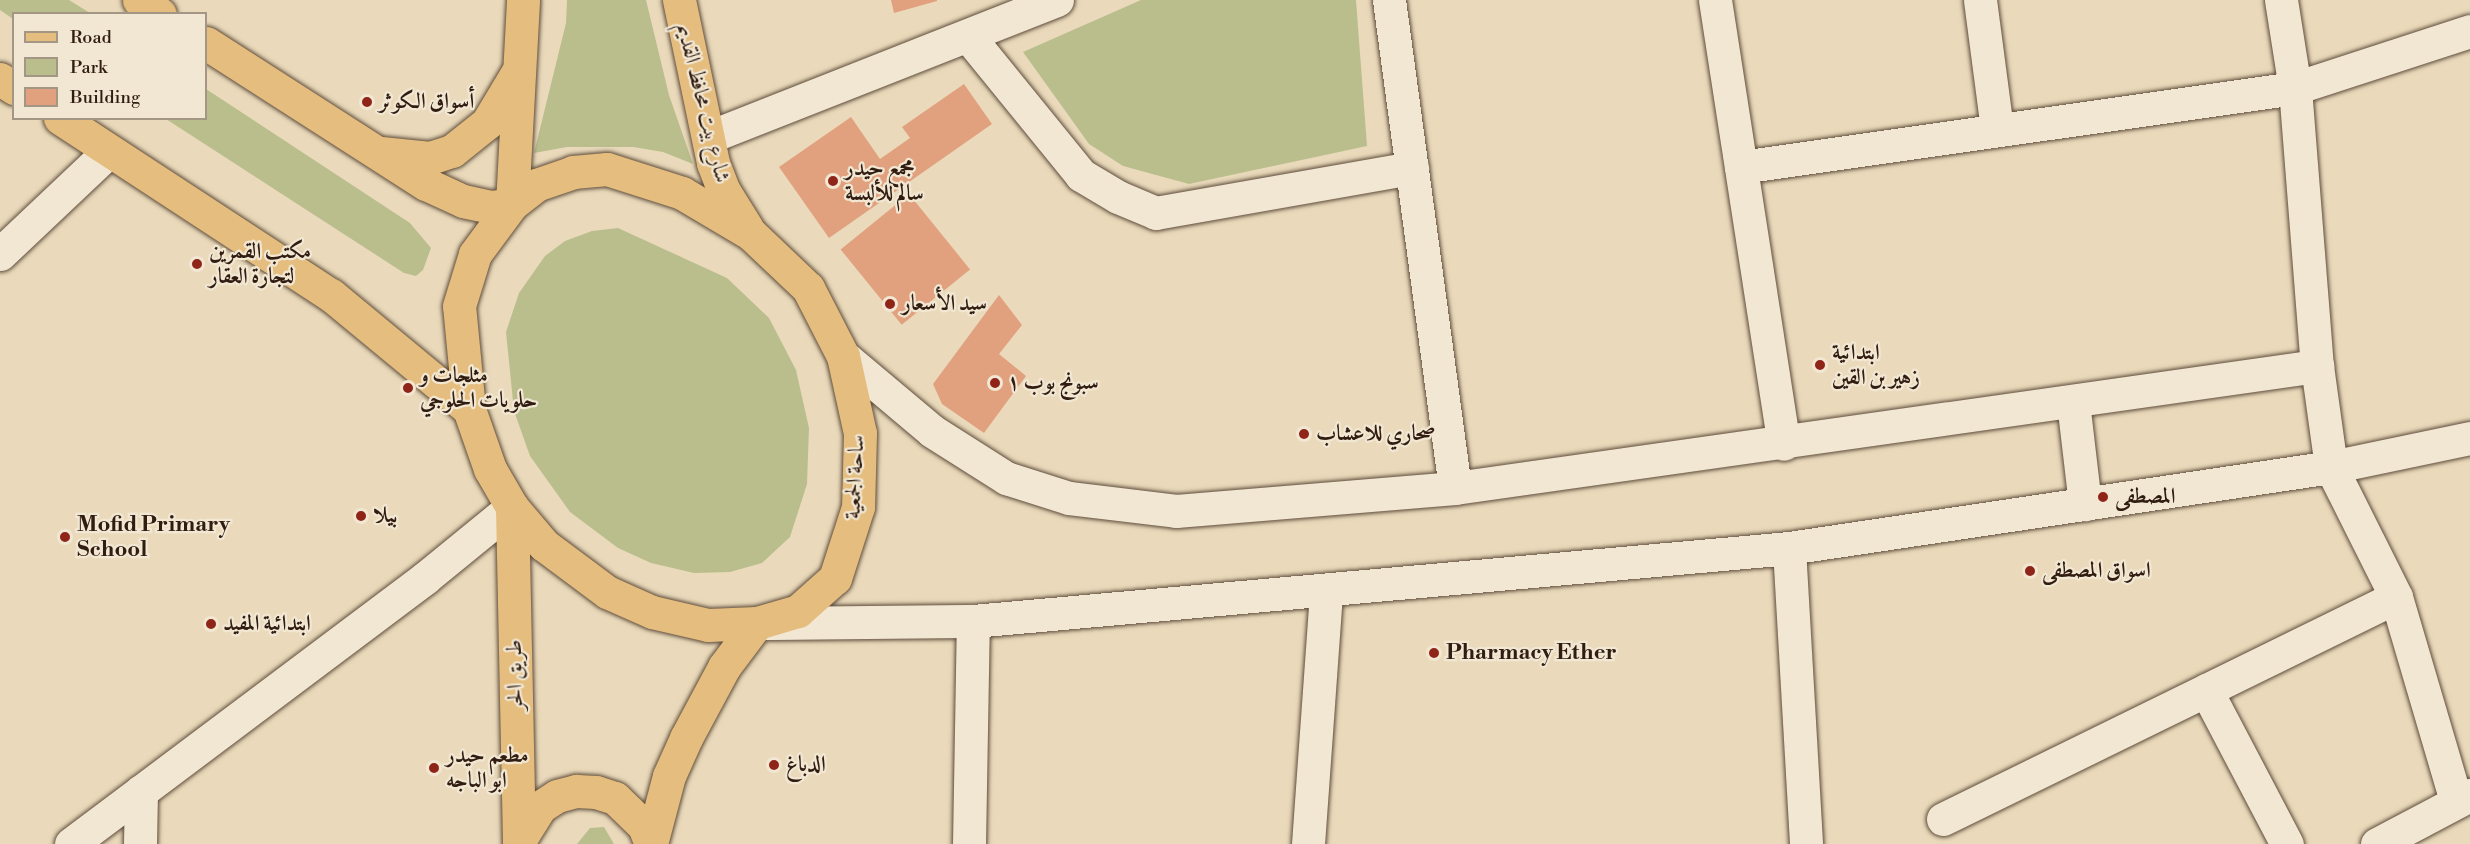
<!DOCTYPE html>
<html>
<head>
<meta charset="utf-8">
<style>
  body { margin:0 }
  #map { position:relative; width:2470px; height:844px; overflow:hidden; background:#eadabb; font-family:"Libre Bodoni",Amiri,serif }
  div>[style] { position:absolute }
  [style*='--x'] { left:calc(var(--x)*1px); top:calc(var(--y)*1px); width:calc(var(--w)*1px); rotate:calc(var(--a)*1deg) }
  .green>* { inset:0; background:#babe8d }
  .building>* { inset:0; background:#e1a17f; transform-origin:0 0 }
  .roads { filter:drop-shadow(0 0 2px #5e4c3b) drop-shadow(0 0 2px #5e4c3b) }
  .minor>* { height:33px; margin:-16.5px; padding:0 16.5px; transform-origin:16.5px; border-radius:16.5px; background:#f1e7d3 }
  .major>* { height:33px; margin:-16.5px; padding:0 16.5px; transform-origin:16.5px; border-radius:16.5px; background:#e5bd7e }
  .dots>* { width:16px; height:16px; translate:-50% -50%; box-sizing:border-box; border:3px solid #f1e7d3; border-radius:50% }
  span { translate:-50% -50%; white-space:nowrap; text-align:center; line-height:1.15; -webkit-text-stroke:4.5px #f1e7d3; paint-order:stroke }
  .poi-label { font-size:22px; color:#301c10; font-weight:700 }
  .left { translate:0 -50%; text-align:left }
  .street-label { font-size:22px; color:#301c10 }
  .legend { position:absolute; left:12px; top:12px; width:195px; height:108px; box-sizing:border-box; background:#f1e7d3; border:2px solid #a49685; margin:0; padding:8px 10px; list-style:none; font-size:18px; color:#301c10 }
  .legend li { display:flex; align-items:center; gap:12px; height:30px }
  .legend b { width:30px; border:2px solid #a49685 }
</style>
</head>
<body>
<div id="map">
  <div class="green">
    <div style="clip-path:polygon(0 0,69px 0,90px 13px,14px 14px,13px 19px,0 10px)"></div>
    <div style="clip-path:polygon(567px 0,646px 0,669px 95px,693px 164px,663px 152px,633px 147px,567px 147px,534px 153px,566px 23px)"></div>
    <div style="clip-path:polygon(1141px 0,1356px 0,1367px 146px,1189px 184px,1123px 166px,1089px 144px,1023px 52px)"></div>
    <div style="clip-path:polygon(206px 89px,410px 223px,431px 248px,423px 270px,416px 276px,404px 273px,166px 119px,206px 118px)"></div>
    <div style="clip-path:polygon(618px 228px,727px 278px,769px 318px,796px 370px,809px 428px,807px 484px,790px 537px,762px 563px,730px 572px,694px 573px,651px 563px,618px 548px,570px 512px,530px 456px,514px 411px,506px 332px,519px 293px,545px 256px,565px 241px,592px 231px)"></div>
    <div style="clip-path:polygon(604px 827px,614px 844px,577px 844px,590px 828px)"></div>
  </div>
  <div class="building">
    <div style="clip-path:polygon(891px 0,937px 0,937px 1px,894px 13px)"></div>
    <div style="clip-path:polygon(964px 84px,992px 124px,829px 238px,779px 167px,851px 117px,880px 159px,910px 138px,902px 127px)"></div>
    <div style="left:909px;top:194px;width:97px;height:88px;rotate:51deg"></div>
    <div style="clip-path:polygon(999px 295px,1022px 325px,999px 354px,1026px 376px,984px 433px,942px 404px,933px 384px)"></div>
  </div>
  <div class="roads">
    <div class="minor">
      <div style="--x:1389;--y:0;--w:492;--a:82.3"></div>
      <div style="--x:1715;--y:0;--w:449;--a:81.2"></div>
      <div style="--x:1980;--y:0;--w:131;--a:82.5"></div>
      <div style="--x:2281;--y:0;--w:89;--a:81"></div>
      <div style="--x:2295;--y:88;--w:279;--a:85.5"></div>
      <div style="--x:2317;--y:366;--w:102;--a:82.1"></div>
      <div style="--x:2331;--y:467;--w:145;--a:63.4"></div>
      <div style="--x:2396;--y:597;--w:213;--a:73.6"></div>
      <div style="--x:969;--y:37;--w:178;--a:50.9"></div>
      <div style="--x:1081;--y:175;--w:43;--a:30.7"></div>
      <div style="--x:1118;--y:197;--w:41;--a:22.8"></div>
      <div style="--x:1156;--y:213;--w:260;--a:-10"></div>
      <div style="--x:709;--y:137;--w:374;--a:-21.5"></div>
      <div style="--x:1741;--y:167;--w:560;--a:-8.12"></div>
      <div style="--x:2295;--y:88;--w:184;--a:-18"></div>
      <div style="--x:0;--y:254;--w:150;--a:-43.4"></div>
      <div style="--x:843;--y:356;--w:116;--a:40.1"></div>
      <div style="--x:932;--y:431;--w:88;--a:32.4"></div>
      <div style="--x:1006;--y:478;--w:66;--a:17.6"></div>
      <div style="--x:1069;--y:498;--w:108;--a:6.9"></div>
      <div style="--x:1176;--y:511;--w:280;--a:-4.7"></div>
      <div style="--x:1455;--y:488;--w:871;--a:-8.06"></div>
      <div style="--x:2073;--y:402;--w:103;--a:83.3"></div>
      <div style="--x:1789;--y:548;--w:296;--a:86.7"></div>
      <div style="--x:765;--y:623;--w:208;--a:-0.6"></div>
      <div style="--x:973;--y:621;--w:819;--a:-5.11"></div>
      <div style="--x:1789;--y:548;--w:548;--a:-8.5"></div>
      <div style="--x:2331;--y:467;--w:142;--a:-11.8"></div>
      <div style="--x:2206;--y:690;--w:174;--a:62.3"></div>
      <div style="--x:1943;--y:819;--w:504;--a:-26.11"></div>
      <div style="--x:71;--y:844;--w:443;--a:-36.9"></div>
      <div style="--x:425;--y:578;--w:112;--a:-39.2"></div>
      <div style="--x:140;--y:844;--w:53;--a:-88.9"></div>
      <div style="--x:969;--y:844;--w:223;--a:-89"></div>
      <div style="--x:1308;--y:844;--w:254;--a:-85.9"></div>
      <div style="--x:2377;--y:844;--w:105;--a:-27.8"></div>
    </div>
    <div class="major">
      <div style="--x:139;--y:0;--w:25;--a:34"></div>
      <div style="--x:679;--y:0;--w:167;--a:78.2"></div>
      <div style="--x:713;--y:163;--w:30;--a:69"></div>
      <div style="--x:724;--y:191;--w:44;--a:58.1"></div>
      <div style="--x:206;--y:43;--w:261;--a:32.7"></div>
      <div style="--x:426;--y:184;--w:41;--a:24.7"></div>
      <div style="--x:463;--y:201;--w:29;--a:12"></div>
      <div style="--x:491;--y:207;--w:21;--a:-8"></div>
      <div style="--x:512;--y:204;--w:204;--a:-86.9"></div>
      <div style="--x:0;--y:79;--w:17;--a:33"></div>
      <div style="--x:60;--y:118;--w:324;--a:33.2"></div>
      <div style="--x:331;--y:295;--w:179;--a:39.6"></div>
      <div style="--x:381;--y:153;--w:49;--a:5.8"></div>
      <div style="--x:430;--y:158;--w:23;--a:-18"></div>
      <div style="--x:452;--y:151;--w:45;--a:-38.7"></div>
      <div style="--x:487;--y:123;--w:58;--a:-59"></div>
      <div style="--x:607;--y:169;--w:79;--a:17.7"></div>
      <div style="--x:682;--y:193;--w:80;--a:30.7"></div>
      <div style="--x:751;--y:234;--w:79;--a:43.5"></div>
      <div style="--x:808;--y:288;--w:76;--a:62.8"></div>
      <div style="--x:843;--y:356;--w:79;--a:77.6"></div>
      <div style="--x:860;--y:433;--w:74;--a:91.5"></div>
      <div style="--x:858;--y:507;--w:75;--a:107.9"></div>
      <div style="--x:835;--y:578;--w:50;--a:138.3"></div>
      <div style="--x:798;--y:611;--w:43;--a:163.7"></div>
      <div style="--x:757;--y:623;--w:49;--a:177.7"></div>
      <div style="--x:708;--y:625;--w:57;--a:-166.9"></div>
      <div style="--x:652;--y:612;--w:49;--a:-156"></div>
      <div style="--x:607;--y:592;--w:79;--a:-143.3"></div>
      <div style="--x:544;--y:545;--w:50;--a:-130.1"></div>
      <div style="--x:512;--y:507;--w:44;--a:-120.1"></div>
      <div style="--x:490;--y:469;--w:64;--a:-109.3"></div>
      <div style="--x:469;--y:409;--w:103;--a:-95.5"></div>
      <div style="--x:459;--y:306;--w:54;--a:-72.9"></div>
      <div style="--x:475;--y:254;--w:62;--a:-53.5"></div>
      <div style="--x:512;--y:204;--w:31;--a:-38"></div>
      <div style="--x:536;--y:185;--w:39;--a:-19"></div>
      <div style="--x:573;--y:172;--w:34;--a:-5"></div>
      <div style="--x:512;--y:507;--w:337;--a:88.8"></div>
      <div style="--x:519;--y:841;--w:40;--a:-58"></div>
      <div style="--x:540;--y:807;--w:20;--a:-33"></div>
      <div style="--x:557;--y:796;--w:20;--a:-15"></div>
      <div style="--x:576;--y:791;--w:20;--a:3"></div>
      <div style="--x:596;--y:792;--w:20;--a:18"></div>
      <div style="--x:615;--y:798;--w:40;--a:44"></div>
      <div style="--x:644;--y:826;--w:19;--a:69"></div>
      <div style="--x:651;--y:844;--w:70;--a:-75.2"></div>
      <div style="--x:669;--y:776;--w:42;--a:-65.9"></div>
      <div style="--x:686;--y:738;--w:81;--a:-61.8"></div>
      <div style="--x:724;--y:667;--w:55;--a:-53.1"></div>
    </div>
  </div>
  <div class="dots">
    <div style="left:367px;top:102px;background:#8f2418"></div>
    <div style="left:833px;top:181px;background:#8f2418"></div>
    <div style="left:197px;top:264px;background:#8f2418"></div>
    <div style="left:890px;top:304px;background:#8f2418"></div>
    <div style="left:1820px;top:365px;background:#8f2418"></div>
    <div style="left:995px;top:383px;background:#8f2418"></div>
    <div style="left:408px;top:388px;background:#8f2418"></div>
    <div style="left:1304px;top:434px;background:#8f2418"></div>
    <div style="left:2103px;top:497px;background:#8f2418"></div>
    <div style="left:361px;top:516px;background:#8f2418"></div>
    <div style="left:65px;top:537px;background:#8f2418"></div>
    <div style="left:2030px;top:571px;background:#8f2418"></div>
    <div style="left:211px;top:624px;background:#8f2418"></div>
    <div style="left:1434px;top:653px;background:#8f2418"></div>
    <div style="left:774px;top:765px;background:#8f2418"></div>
    <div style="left:434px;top:768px;background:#8f2418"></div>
  </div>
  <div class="poi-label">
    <span class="left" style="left:379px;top:102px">أسواق الكوثر</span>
    <span class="left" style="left:845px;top:181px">مجمع حيدر<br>سالم للألبسة</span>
    <span class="left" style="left:209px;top:264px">مكتب القمرين<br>لتجارة العقار</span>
    <span class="left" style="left:902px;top:304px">سيد الأسعار</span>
    <span class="left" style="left:1832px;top:365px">ابتدائية<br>زهير بن القين</span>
    <span class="left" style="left:420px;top:388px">مثلجات و<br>حلويات الحلوجي</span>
    <span class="left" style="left:1007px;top:383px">سبونج بوب ١</span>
    <span class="left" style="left:1316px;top:434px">صحاري للاعشاب</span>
    <span class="left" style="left:2115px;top:497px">المصطفى</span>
    <span class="left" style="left:373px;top:516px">بيلا</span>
    <span class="left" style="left:77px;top:537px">Mofid Primary<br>School</span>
    <span class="left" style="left:2042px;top:571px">اسواق المصطفى</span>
    <span class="left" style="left:223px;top:624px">ابتدائية المفيد</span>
    <span class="left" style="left:1446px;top:653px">Pharmacy Ether</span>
    <span class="left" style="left:446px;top:768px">مطعم حيدر<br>ابو الباجه</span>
    <span class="left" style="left:786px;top:765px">الدباغ</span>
  </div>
  <div class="street-label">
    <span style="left:703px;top:103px;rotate:76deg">شارع بيت محافظ القديم</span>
    <span style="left:855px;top:477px;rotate:-87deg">ساحة الجمعية</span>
    <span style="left:515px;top:675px;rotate:-91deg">طريق الحر</span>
  </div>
  <ul class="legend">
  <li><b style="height:8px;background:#e5bd7e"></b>Road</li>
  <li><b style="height:16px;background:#babe8d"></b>Park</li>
  <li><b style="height:16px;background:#e1a17f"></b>Building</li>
  </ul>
</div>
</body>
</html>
